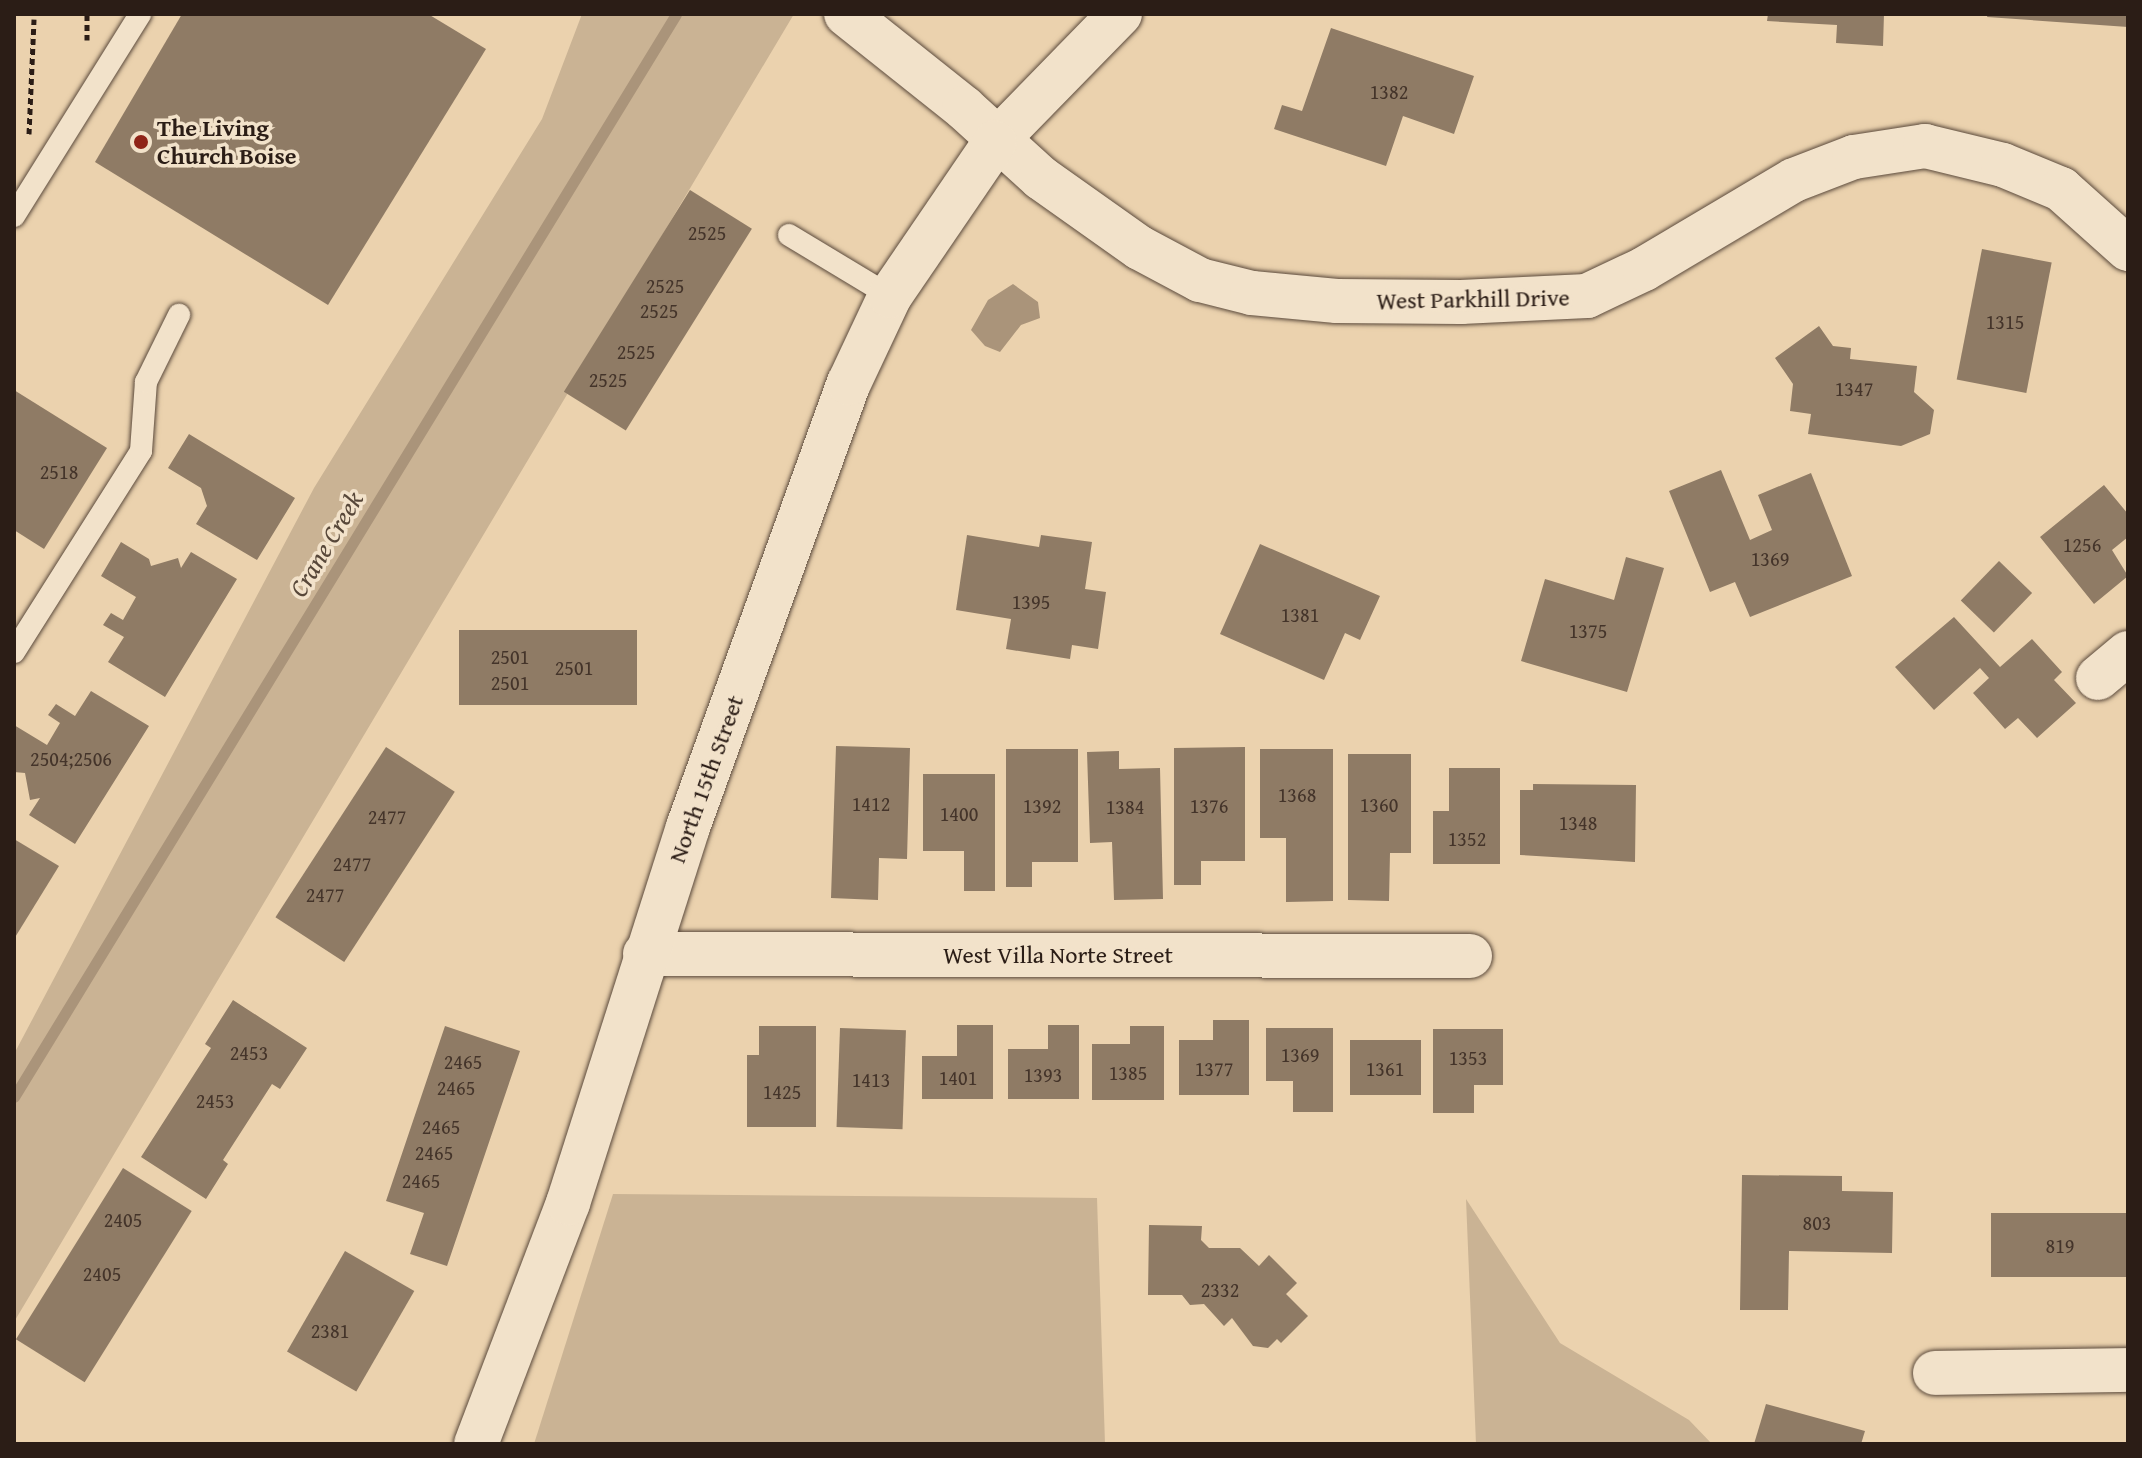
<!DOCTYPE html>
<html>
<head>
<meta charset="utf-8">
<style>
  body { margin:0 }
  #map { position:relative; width:2142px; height:1458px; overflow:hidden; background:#ebd2ae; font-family:"Gentium Book Plus",serif }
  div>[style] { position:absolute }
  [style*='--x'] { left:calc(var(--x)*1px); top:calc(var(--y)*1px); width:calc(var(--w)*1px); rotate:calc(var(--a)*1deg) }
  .green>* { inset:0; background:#cab394 }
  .water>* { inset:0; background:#aa947a }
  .stream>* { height:11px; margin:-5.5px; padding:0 5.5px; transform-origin:5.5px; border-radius:5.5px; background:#aa947a }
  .building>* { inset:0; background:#8f7b65; transform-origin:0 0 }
  .path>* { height:5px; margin-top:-2.5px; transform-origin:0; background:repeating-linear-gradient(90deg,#2b1d16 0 6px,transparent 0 10px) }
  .roads { filter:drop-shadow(0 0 2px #5b4a3c) drop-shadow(0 0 2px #5b4a3c) }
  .service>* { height:22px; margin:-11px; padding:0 11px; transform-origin:11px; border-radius:11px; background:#f2e2ca }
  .minor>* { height:44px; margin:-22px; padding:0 22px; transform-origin:22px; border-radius:22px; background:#f2e2ca }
  .tertiary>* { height:44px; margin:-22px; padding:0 22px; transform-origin:22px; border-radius:22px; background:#f2e2ca }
  .dots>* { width:22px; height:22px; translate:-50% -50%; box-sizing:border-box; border:4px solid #f2e2ca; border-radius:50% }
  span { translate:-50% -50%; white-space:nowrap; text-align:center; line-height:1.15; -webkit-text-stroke:7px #f2e2ca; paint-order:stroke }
  .number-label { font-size:20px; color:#44342a }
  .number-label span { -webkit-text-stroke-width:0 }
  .poi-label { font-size:24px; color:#2b1d16; font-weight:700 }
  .left { translate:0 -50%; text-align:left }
  .street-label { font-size:24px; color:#2b1d16 }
  .water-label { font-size:26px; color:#574739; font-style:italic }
  .frame { position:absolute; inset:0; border:16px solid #2b1d16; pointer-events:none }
</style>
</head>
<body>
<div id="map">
  <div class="green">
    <div style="clip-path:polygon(582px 14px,794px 14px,14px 1322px,14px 1054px,314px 488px,542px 119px)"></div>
    <div style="clip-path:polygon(613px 1194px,1097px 1198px,1105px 1444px,534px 1444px)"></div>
    <div style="clip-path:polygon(1466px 1199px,1560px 1343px,1689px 1420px,1712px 1444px,1476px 1444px)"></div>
  </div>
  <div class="water">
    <div style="clip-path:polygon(1013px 284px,1038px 302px,1040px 318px,1021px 325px,1000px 352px,985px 346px,971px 330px,988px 300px)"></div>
  </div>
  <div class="stream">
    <div style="--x:14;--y:1097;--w:1269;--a:-58.56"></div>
  </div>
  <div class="building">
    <div style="clip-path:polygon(182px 14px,428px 14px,486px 49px,328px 305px,95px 162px)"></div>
    <div style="clip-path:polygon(1768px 14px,1884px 14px,1883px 46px,1836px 43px,1837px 25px,1767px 21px)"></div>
    <div style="clip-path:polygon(1988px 14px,2128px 14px,2128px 27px,1987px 17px)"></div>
    <div style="clip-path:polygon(1331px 28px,1474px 76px,1454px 134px,1403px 116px,1386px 166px,1274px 129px,1282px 105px,1302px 111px)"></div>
    <div style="left:690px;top:190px;width:73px;height:238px;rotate:32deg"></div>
    <div style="left:1982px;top:249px;width:71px;height:133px;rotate:11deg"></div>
    <div style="clip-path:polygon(1819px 326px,1833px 346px,1851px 348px,1850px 359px,1917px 366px,1914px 392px,1934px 410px,1930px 434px,1901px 446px,1808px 434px,1811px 414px,1790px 411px,1793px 384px,1775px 358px)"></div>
    <div style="clip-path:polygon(14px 390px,107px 448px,44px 549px,14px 530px)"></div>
    <div style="clip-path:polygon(189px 434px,295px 498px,257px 560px,196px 524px,207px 506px,201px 488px,168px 468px)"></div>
    <div style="clip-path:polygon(1721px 470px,1750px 540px,1772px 530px,1758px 495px,1811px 473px,1852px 576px,1750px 617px,1735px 582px,1710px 592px,1669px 491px)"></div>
    <div style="clip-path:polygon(2104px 485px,2128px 514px,2128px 537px,2112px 550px,2128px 576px,2094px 604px,2040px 537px)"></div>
    <div style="clip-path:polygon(967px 535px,1039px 547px,1041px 535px,1092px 542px,1085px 589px,1106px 592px,1098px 649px,1072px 645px,1070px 659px,1006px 649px,1011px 619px,956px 610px)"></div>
    <div style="clip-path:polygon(121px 542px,149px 559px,151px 566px,178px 558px,181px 568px,191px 552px,237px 579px,165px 697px,108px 662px,124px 637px,103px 625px,111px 613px,123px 620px,136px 597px,101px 576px)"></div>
    <div style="clip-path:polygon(1260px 544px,1380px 596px,1360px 640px,1345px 633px,1324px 680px,1220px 634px)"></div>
    <div style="clip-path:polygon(1626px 557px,1664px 568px,1627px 692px,1521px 661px,1545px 579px,1614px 600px)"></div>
    <div style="left:1999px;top:561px;width:46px;height:55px;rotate:44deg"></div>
    <div style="clip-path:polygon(1954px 617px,2000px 667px,2032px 639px,2062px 672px,2054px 680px,2076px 703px,2037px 738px,2018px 718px,2005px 729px,1973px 693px,1989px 678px,1980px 668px,1934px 710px,1895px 667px)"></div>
    <div style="left:459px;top:630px;width:178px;height:75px"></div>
    <div style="clip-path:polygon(91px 691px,149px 726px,75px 844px,29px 815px,40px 798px,30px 800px,25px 773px,14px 772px,14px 725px,47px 745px,60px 723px,48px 715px,56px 704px,75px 716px)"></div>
    <div style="clip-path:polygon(836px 746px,910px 748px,907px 859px,879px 858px,878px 900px,831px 898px)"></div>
    <div style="left:386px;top:747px;width:82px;height:203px;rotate:33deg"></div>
    <div style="clip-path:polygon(1245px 747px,1245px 861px,1201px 861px,1201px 885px,1174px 885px,1174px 748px)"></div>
    <div style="clip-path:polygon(1006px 749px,1078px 749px,1078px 862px,1032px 862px,1032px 887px,1006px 887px)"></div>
    <div style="clip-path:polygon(1260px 749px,1333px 749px,1333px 901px,1286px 902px,1286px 838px,1260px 838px)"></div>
    <div style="clip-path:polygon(1119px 751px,1119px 769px,1160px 768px,1163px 899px,1114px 900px,1112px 842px,1090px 843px,1087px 752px)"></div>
    <div style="clip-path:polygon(1348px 754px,1411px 754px,1411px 853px,1390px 853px,1389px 901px,1348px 900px)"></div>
    <div style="clip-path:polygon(1449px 768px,1500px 768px,1500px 864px,1433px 864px,1433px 811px,1449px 811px)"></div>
    <div style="clip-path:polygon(923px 774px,995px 774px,995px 891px,964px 891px,964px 851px,923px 851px)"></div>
    <div style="clip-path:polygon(1533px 784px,1636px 785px,1635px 862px,1520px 855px,1520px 790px,1533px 790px)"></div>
    <div style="clip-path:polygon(14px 839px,59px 866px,14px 939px)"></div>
    <div style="clip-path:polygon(233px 1000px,307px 1048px,280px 1089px,272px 1084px,223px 1160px,228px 1164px,206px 1199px,141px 1157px,211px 1048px,205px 1044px)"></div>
    <div style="clip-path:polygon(1213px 1020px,1249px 1020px,1249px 1095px,1179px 1095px,1179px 1040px,1213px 1040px)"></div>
    <div style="clip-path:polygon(957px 1025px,993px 1025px,993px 1099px,922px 1099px,922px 1056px,957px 1056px)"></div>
    <div style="clip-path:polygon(1048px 1025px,1079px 1025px,1079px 1099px,1008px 1099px,1008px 1049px,1048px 1049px)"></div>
    <div style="clip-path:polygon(445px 1026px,520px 1051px,447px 1266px,410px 1254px,424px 1213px,386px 1201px)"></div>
    <div style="clip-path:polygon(759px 1026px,816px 1026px,816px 1127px,747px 1127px,747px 1055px,759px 1055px)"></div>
    <div style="clip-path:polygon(1130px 1026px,1164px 1026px,1164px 1100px,1092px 1100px,1092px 1044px,1130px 1044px)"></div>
    <div style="left:840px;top:1028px;width:66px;height:99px;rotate:2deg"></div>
    <div style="clip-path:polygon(1266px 1028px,1333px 1028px,1333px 1112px,1293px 1112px,1293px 1081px,1266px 1081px)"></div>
    <div style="clip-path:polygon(1433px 1029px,1503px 1029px,1503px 1085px,1474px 1085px,1474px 1113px,1433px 1113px)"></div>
    <div style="left:1350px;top:1040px;width:71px;height:55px"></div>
    <div style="left:123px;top:1168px;width:81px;height:202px;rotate:32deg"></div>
    <div style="clip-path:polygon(1742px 1175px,1842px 1176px,1842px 1191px,1893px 1192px,1892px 1253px,1789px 1251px,1788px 1310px,1740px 1310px)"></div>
    <div style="left:1991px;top:1213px;width:137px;height:64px"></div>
    <div style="clip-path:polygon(1149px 1225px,1202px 1226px,1201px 1240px,1209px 1248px,1240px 1248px,1259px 1266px,1269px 1255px,1297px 1283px,1286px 1294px,1308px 1316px,1281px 1343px,1277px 1339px,1268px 1348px,1253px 1346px,1232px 1318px,1224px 1326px,1204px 1304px,1190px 1305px,1182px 1295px,1148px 1295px)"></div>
    <div style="left:345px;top:1251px;width:80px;height:116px;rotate:30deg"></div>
    <div style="clip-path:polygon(1766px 1404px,1865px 1431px,1861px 1444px,1754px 1444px)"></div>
  </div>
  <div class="path">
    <div style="--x:87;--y:40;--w:26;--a:-90"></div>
    <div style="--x:29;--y:134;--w:115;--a:-87.5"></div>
  </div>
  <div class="roads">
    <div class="service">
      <div style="--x:14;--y:216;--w:238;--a:-58"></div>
      <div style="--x:789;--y:235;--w:118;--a:31.1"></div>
      <div style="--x:14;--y:652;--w:238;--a:-57.7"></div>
      <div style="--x:141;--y:451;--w:69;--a:-85.9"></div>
      <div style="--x:146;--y:382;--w:75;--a:-63.8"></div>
    </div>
    <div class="minor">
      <div style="--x:846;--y:14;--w:151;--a:38.5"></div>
      <div style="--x:964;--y:108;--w:104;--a:42.3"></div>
      <div style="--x:1041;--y:178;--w:121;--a:35.3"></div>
      <div style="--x:1140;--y:248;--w:68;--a:28.1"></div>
      <div style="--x:1200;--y:280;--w:54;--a:14"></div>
      <div style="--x:1252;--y:293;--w:85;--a:5.4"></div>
      <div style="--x:1337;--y:301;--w:124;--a:0.5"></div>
      <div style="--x:1461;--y:302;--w:126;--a:-2.7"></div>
      <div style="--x:1587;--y:296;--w:63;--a:-25.3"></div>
      <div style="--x:1644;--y:269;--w:174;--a:-30.7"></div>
      <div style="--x:1794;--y:180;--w:64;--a:-21"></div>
      <div style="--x:1854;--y:157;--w:72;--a:-8.8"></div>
      <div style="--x:1925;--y:146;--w:80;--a:13.7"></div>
      <div style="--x:2003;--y:165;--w:63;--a:22.5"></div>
      <div style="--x:2061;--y:189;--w:90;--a:41.8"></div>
      <div style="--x:995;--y:142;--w:179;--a:-45.7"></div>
      <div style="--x:2098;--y:678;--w:39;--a:-40"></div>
      <div style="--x:645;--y:954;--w:825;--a:0.14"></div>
      <div style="--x:1935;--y:1373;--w:193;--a:-0.9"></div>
    </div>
    <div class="tertiary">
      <div style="--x:476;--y:1444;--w:258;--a:-69.1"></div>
      <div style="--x:568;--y:1203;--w:395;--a:-72.3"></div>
      <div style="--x:688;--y:827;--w:472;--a:-70.1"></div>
      <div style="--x:849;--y:383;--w:96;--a:-64.8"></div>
      <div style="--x:890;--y:296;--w:186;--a:-55.7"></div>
    </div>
  </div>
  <div class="dots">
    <div style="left:141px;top:142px;background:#8f2418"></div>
  </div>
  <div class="number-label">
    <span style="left:1389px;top:91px">1382</span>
    <span style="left:707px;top:232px">2525</span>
    <span style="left:665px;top:285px">2525</span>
    <span style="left:659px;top:310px">2525</span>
    <span style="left:2005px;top:321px">1315</span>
    <span style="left:636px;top:351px">2525</span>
    <span style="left:608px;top:379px">2525</span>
    <span style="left:1854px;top:388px">1347</span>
    <span style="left:59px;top:471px">2518</span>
    <span style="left:2082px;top:544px">1256</span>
    <span style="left:1770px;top:558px">1369</span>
    <span style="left:1031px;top:601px">1395</span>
    <span style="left:1300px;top:614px">1381</span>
    <span style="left:1588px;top:630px">1375</span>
    <span style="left:510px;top:656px">2501</span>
    <span style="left:574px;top:667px">2501</span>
    <span style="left:510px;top:682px">2501</span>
    <span style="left:71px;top:758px">2504;2506</span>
    <span style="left:1297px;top:794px">1368</span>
    <span style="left:871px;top:803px">1412</span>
    <span style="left:1379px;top:804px">1360</span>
    <span style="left:1042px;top:805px">1392</span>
    <span style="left:1209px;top:805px">1376</span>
    <span style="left:1125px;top:806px">1384</span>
    <span style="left:959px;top:813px">1400</span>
    <span style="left:387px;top:816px">2477</span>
    <span style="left:1578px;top:822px">1348</span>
    <span style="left:1467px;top:838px">1352</span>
    <span style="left:352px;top:863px">2477</span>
    <span style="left:325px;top:894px">2477</span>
    <span style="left:249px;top:1052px">2453</span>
    <span style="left:1300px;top:1054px">1369</span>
    <span style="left:1468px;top:1057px">1353</span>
    <span style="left:463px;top:1061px">2465</span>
    <span style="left:1214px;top:1068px">1377</span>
    <span style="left:1385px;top:1068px">1361</span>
    <span style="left:1128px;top:1072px">1385</span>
    <span style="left:1043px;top:1074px">1393</span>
    <span style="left:958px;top:1077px">1401</span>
    <span style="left:871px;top:1079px">1413</span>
    <span style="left:456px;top:1087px">2465</span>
    <span style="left:782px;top:1091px">1425</span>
    <span style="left:215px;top:1100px">2453</span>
    <span style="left:441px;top:1126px">2465</span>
    <span style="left:434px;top:1152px">2465</span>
    <span style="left:421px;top:1180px">2465</span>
    <span style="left:123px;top:1219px">2405</span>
    <span style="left:1817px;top:1222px">803</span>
    <span style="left:2060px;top:1245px">819</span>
    <span style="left:102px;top:1273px">2405</span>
    <span style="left:1220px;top:1289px">2332</span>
    <span style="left:330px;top:1330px">2381</span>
  </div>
  <div class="poi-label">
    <span class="left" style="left:157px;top:142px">The Living<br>Church Boise</span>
  </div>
  <div class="street-label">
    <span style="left:1473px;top:299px;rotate:-1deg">West Parkhill Drive</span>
    <span style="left:706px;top:779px;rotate:-70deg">North 15th Street</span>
    <span style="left:1058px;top:955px">West Villa Norte Street</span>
  </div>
  <div class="water-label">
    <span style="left:326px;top:544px;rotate:-59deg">Crane Creek</span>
  </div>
  <div class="frame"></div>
</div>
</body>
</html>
